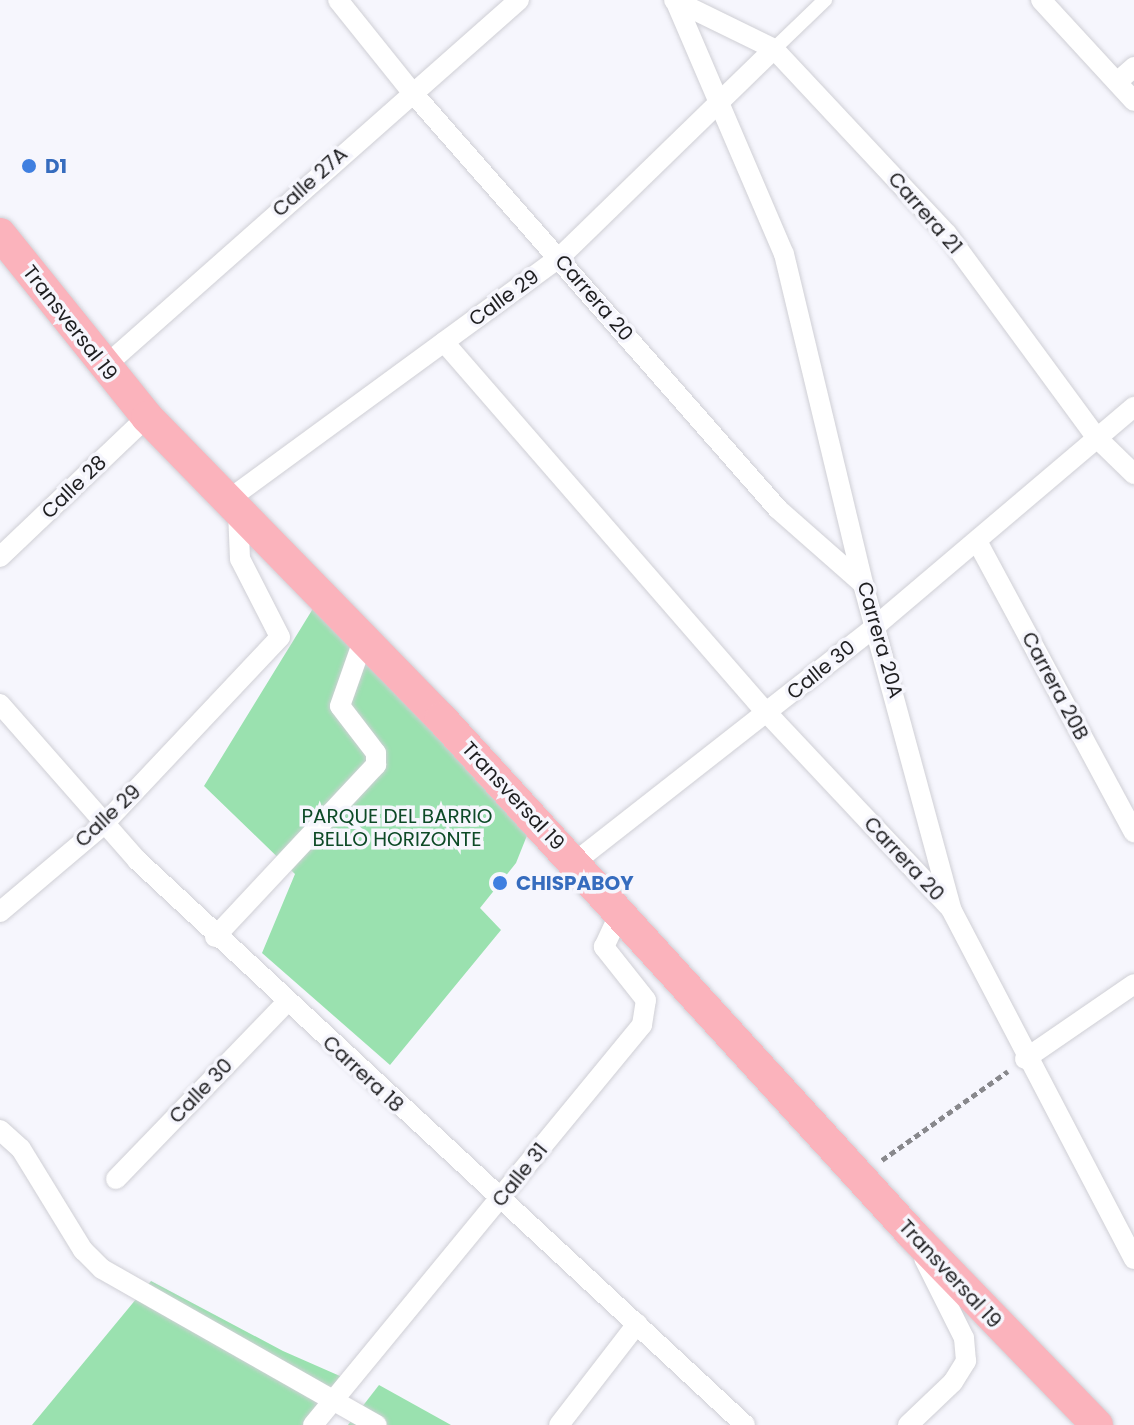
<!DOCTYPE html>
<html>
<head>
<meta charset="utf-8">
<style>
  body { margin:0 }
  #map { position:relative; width:1134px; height:1425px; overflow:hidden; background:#f6f6fd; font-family:Poppins,sans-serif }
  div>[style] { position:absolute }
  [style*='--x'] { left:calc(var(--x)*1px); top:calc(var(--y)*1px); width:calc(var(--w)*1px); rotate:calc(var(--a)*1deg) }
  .green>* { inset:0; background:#9ae1af }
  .path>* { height:5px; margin-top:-2.5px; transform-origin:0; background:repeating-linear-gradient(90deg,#88888c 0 6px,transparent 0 10px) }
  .roads { filter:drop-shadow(0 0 2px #cfcfd5) drop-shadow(0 0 2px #cfcfd5) }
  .pedestrian>* { height:14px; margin:-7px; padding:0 7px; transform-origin:7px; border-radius:7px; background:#fff }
  .minor>* { height:20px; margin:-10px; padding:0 10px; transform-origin:10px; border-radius:10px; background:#fff }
  .primary>* { height:32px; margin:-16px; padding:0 16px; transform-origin:16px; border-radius:16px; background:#fbb3bc }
  .dots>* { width:22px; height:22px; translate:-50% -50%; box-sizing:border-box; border:4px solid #f6f6fd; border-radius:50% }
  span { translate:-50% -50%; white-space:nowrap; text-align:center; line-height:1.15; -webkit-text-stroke:7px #f6f6fd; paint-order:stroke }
  .shop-label { font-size:20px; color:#366cbe; font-weight:700 }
  .left { translate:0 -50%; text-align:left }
  .street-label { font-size:20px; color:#1e1e20 }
  .park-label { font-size:20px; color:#0d4a27 }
</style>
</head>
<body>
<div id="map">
  <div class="green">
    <div style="clip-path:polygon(325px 589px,536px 813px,516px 863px,480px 908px,501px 930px,390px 1065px,262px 953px,295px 874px,204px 786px)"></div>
    <div style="clip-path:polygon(151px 1281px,283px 1351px,349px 1380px,311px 1425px,32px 1425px)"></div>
    <div style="clip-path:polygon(379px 1385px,451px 1425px,348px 1425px)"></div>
  </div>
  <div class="path">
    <div style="--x:882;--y:1160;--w:154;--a:-35.2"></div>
  </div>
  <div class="roads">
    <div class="pedestrian">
      <div style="--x:774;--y:49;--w:71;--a:-43.9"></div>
    </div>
    <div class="minor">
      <div style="--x:338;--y:0;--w:117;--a:51.3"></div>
      <div style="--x:411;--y:91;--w:556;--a:48.72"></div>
      <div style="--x:778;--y:509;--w:113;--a:41.4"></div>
      <div style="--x:674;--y:0;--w:111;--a:26.1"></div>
      <div style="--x:774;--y:49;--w:253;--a:46.9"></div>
      <div style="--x:947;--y:234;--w:253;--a:53.7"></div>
      <div style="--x:1097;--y:438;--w:52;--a:44.2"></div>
      <div style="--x:675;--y:0;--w:276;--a:66.8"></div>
      <div style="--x:784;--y:254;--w:339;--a:76.5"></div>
      <div style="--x:863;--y:584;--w:337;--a:74.8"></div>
      <div style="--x:951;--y:909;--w:395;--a:62.4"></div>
      <div style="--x:1041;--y:0;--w:137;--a:47.4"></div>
      <div style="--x:1117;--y:82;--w:23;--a:-41"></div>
      <div style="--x:444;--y:342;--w:492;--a:49"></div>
      <div style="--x:767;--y:713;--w:265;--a:46.8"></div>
      <div style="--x:104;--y:367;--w:554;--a:-41.49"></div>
      <div style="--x:228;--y:500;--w:410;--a:-36.2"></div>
      <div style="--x:559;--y:258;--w:300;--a:-44.2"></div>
      <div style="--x:977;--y:541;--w:331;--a:61.7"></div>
      <div style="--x:0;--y:557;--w:203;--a:-43.6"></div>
      <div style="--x:0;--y:704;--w:208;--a:48.7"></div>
      <div style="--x:137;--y:860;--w:830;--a:42.9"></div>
      <div style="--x:575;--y:862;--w:385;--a:-38.1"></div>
      <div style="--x:878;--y:624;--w:336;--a:-40.3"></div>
      <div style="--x:0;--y:912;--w:135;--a:-40.2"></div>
      <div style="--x:103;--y:825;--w:258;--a:-46.7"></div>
      <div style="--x:280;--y:637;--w:88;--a:-117.1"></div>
      <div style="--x:240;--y:559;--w:47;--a:-92.4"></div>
      <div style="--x:215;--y:937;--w:236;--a:-46.9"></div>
      <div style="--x:376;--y:765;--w:12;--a:-90"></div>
      <div style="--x:376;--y:753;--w:59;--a:-127.5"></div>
      <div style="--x:340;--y:706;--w:72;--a:-70.6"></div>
      <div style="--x:1025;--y:1059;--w:132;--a:-34.5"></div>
      <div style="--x:0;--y:1130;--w:28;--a:42"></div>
      <div style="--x:21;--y:1149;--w:119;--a:58.5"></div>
      <div style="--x:83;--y:1250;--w:27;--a:45"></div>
      <div style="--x:102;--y:1269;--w:316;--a:29.6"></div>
      <div style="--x:116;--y:1179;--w:246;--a:-46"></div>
      <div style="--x:313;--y:1425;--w:518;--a:-50.56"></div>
      <div style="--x:642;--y:1025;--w:25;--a:-81"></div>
      <div style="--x:646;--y:1000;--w:68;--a:-128.4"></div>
      <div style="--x:604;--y:947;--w:38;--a:-65"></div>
      <div style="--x:559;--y:1425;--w:128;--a:-52.3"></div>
      <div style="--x:908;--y:1425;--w:62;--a:-43.7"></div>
      <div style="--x:953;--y:1382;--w:25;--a:-58"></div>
      <div style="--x:966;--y:1361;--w:23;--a:-95"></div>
      <div style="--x:964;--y:1338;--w:89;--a:-116.6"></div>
    </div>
    <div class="primary">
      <div style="--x:0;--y:234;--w:235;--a:51.2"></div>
      <div style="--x:147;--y:417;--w:421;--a:45.7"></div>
      <div style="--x:441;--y:718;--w:699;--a:47.61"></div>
      <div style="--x:912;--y:1234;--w:266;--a:45.9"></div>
    </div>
  </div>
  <div class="dots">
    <div style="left:29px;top:166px;background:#3f7fe0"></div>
    <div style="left:500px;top:883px;background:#3f7fe0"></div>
  </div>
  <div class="shop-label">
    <span class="left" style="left:45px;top:166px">D1</span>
    <span class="left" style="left:516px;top:883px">CHISPABOY</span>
  </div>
  <div class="street-label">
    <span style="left:310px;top:182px;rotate:-42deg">Calle 27A</span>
    <span style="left:925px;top:213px;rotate:49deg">Carrera 21</span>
    <span style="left:504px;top:298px;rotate:-36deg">Calle 29</span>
    <span style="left:594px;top:298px;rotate:49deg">Carrera 20</span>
    <span style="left:70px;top:323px;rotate:52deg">Transversal 19</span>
    <span style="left:74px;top:487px;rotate:-44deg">Calle 28</span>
    <span style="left:880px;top:640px;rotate:74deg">Carrera 20A</span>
    <span style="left:821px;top:670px;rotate:-39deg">Calle 30</span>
    <span style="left:1055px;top:686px;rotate:62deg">Carrera 20B</span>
    <span style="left:513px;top:796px;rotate:47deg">Transversal 19</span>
    <span style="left:108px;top:816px;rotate:-43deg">Calle 29</span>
    <span style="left:904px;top:859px;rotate:47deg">Carrera 20</span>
    <span style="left:363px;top:1074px;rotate:43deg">Carrera 18</span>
    <span style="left:201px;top:1091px;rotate:-46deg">Calle 30</span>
    <span style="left:520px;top:1175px;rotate:-51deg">Calle 31</span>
    <span style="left:950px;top:1274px;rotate:47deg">Transversal 19</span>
  </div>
  <div class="park-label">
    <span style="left:397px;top:828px">PARQUE DEL BARRIO<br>BELLO HORIZONTE</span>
  </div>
</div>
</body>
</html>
